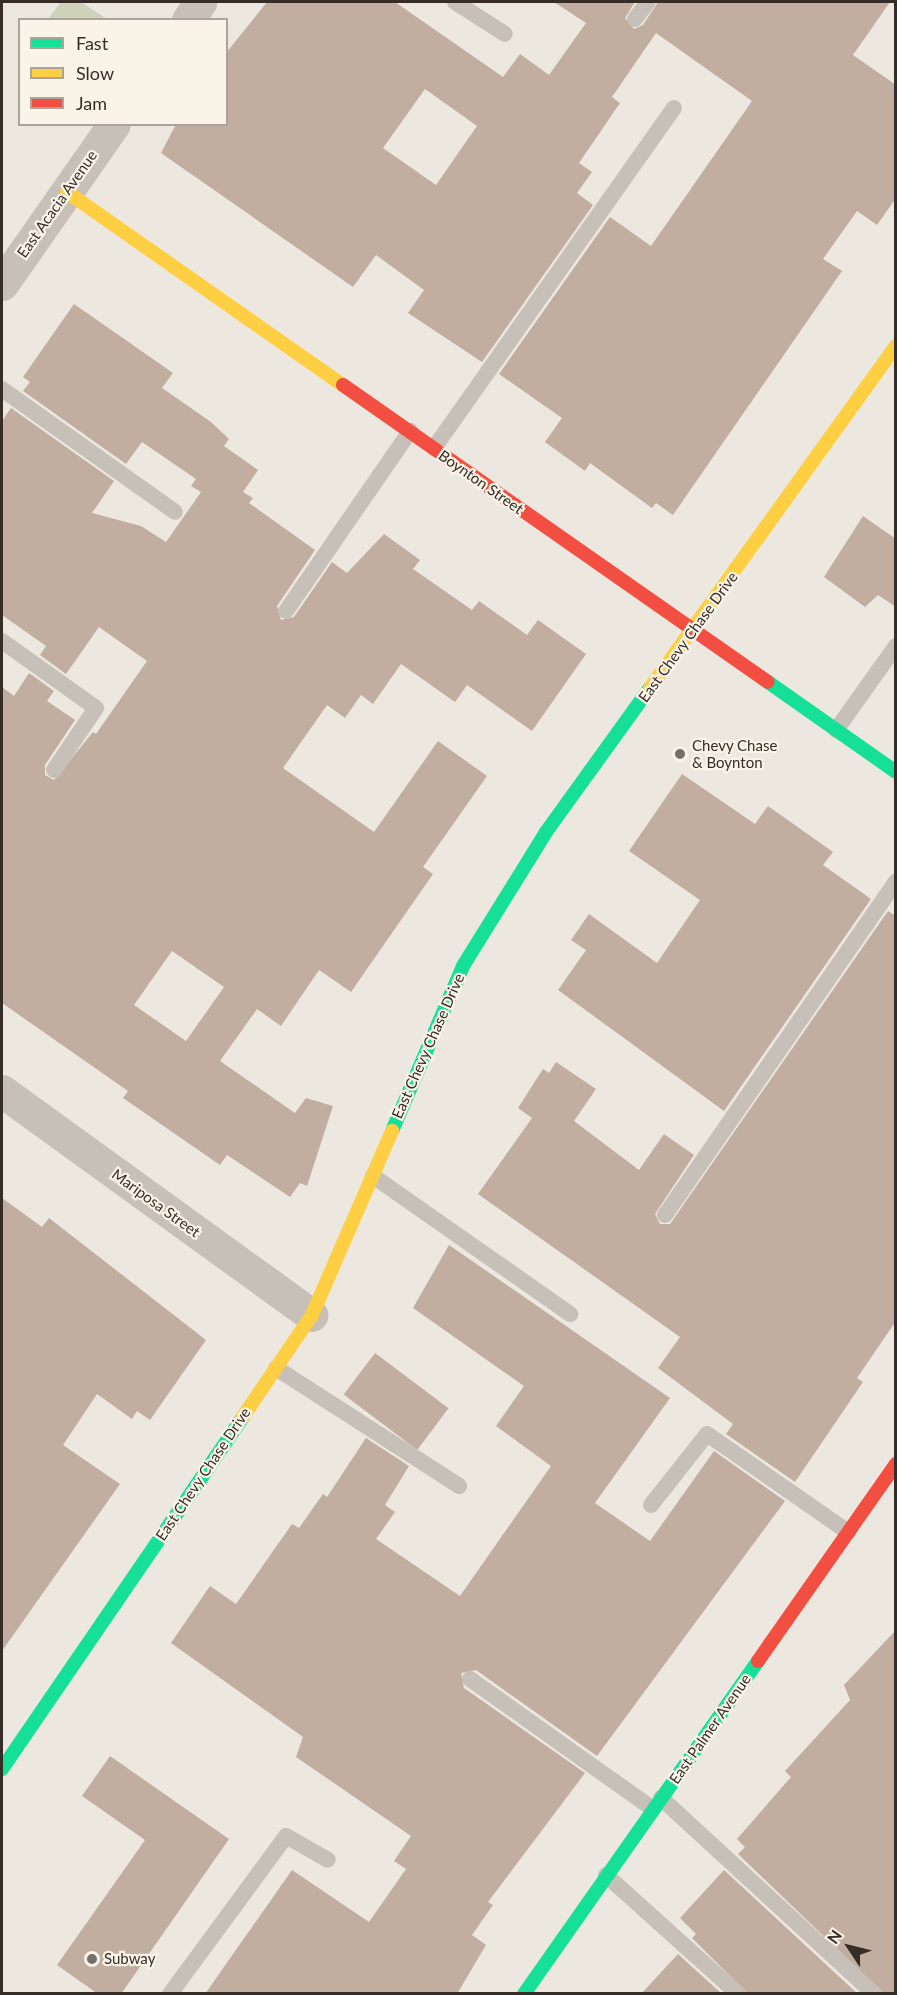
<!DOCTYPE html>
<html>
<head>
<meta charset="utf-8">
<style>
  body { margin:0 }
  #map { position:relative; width:897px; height:1995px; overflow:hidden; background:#ece8e0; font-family:Lato,sans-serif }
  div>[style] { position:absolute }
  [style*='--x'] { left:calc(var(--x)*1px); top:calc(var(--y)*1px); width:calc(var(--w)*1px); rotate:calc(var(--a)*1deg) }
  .green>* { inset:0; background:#ccd3ba }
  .building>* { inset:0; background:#c1aea1; transform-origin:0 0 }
  .lane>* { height:16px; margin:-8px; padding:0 8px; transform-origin:8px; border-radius:8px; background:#c6c0b9 }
  .street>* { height:33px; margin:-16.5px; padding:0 16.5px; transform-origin:16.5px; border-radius:16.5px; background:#c6c0b9 }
  .fast>* { height:14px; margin:-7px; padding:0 7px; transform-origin:7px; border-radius:7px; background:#16e098 }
  .slow>* { height:14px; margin:-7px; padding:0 7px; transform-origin:7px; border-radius:7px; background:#ffcf43 }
  .jam>* { height:14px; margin:-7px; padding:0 7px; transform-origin:7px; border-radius:7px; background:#f24e42 }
  .dots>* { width:16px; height:16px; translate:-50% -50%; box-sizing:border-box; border:3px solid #faf3e7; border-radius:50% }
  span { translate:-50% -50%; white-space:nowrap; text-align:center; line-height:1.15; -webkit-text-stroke:4.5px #faf3e7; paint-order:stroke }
  .street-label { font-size:15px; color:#362d27 }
  .poi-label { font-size:15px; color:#362d27 }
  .left { translate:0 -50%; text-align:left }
  .frame { position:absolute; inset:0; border:3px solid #362d27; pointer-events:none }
  .legend { position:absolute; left:18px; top:18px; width:210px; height:108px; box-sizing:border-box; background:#faf3e7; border:2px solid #aca49a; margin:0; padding:8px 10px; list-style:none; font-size:18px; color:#362d27 }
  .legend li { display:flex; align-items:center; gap:12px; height:30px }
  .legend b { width:30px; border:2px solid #aca49a }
  .north { position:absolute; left:819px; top:1917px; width:60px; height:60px; -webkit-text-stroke:4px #faf3e7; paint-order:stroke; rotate:305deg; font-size:16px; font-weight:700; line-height:24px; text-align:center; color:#362d27 }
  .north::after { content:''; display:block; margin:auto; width:21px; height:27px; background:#362d27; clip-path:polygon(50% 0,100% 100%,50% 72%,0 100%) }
</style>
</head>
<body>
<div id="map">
  <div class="green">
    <div style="clip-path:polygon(61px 2px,81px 2px,107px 19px,48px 19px)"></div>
  </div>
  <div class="building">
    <div style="clip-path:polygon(evenodd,267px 2px,395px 2px,503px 77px,520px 54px,549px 75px,586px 23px,554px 2px,635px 2px,625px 18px,634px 29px,643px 25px,658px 2px,890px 2px,853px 55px,896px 85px,896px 198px,877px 225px,857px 211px,823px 259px,842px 271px,673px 515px,656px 503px,652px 508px,590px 463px,585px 471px,545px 442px,562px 418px,499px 374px,610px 217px,651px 246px,752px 101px,656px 33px,612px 97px,620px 103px,579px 163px,592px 172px,577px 193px,593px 205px,482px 362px,408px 313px,424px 290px,376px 255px,353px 287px,161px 153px,176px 124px,226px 124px,226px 53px,267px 2px,425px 89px,477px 126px,436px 185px,383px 148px,425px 89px)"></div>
    <div style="clip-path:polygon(evenodd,74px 304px,173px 373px,162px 388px,211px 422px,229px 439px,224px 446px,258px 470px,243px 492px,253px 498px,249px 503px,315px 550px,277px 606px,281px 620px,294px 617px,332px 562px,347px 573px,384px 534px,420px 560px,413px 569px,472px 610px,479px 601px,527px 635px,538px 620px,586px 654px,532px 731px,467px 685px,455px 702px,401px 664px,373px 704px,361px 695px,345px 718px,327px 705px,283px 768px,374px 832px,438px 741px,487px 776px,423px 867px,433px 874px,351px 992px,319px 970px,281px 1026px,257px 1009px,220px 1061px,295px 1113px,306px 1098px,333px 1106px,307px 1186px,300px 1183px,290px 1197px,227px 1155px,220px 1165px,123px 1098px,128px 1091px,2px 1003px,2px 687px,14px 696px,29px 673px,54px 691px,47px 701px,75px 720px,45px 765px,45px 775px,54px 780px,93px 732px,96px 734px,147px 661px,99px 627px,66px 674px,40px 655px,46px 646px,2px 615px,2px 421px,11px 408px,114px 481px,92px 513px,141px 526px,166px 542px,201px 492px,191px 486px,196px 479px,142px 442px,126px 464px,23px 391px,30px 382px,23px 377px,74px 304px,172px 951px,224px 987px,186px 1041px,134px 1005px,172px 951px)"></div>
    <div style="clip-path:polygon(863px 516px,896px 539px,896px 607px,878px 595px,865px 607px,824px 577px)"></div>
    <div style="clip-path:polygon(682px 774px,755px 824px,768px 806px,833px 852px,823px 865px,871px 899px,724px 1111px,558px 990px,586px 950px,571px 940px,589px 914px,657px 963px,700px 900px,629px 851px)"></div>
    <div style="clip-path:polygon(888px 911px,896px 916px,896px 1321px,857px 1378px,863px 1382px,795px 1482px,726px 1434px,733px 1424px,658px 1368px,680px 1337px,478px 1194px,532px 1118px,518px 1108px,543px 1069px,549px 1073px,556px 1062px,596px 1089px,574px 1121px,639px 1170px,664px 1134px,694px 1155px,655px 1214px,660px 1224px,670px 1224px)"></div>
    <div style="clip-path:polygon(2px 1198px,42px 1227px,49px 1218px,206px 1340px,150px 1420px,137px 1411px,132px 1419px,97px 1394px,63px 1445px,120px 1484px,2px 1651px)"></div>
    <div style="clip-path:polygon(449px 1245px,670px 1398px,595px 1503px,650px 1541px,714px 1451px,785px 1501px,597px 1756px,476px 1670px,461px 1673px,464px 1688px,585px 1773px,488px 1902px,493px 1905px,472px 1935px,486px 1945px,457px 1994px,205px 1994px,292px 1870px,369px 1922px,406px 1869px,394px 1861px,411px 1836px,296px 1757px,303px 1737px,171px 1643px,210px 1586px,236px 1604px,292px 1524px,299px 1528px,323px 1494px,327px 1497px,366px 1438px,409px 1466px,385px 1505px,395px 1512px,376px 1539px,460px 1596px,551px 1466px,496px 1426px,524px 1386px,413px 1308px)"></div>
    <div style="left:375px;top:1353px;width:92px;height:52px;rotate:37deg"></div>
    <div style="clip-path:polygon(896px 1630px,896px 1994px,884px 1994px,738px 1854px,745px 1847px,737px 1839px,791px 1777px,785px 1771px,850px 1700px,844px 1685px)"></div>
    <div style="clip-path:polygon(110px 1756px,229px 1839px,121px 1994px,98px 1994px,57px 1965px,145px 1840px,82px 1796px)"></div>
    <div style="clip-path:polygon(724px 1870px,858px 1994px,748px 1994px,692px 1938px,696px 1934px,680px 1918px)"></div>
    <div style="clip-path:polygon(678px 1954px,722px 1994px,641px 1994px)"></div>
  </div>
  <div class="lane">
    <div style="--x:455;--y:2;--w:59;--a:32.6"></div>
    <div style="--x:635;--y:19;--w:21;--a:-53"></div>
    <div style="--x:2;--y:389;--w:212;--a:35.4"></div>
    <div style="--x:434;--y:448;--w:416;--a:-54.8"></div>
    <div style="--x:286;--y:611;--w:219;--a:-55.4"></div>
    <div style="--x:2;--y:641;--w:115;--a:35.5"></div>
    <div style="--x:96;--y:708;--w:75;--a:124.1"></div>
    <div style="--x:836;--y:730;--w:103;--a:-54.5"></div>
    <div style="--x:373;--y:1176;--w:241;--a:35"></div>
    <div style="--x:665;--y:1215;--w:406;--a:-55.3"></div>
    <div style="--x:276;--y:1368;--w:218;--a:32.8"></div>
    <div style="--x:651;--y:1505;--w:90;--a:-51.7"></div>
    <div style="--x:707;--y:1434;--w:172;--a:34.8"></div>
    <div style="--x:470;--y:1679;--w:224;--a:35.4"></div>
    <div style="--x:661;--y:1798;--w:289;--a:42.6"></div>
    <div style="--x:606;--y:1875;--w:178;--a:42"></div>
    <div style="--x:170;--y:1994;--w:196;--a:-53.7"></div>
    <div style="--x:286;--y:1836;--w:48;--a:29.7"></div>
  </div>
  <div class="street">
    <div style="--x:188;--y:20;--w:22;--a:-56"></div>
    <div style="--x:2;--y:284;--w:195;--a:-55"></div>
    <div style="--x:2;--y:1091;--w:382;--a:35.9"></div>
  </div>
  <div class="fast">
    <div style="--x:768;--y:682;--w:156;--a:35.1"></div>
    <div style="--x:392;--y:1131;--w:180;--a:-66.7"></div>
    <div style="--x:463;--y:966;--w:158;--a:-58.2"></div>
    <div style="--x:546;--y:832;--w:178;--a:-54.2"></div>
    <div style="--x:2;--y:1769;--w:425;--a:-55.6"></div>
    <div style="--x:524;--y:1994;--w:407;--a:-54.9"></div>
  </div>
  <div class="slow">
    <div style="--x:67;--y:192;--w:337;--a:35"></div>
    <div style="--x:650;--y:688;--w:421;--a:-54.3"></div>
    <div style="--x:242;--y:1418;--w:125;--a:-55.8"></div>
    <div style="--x:312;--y:1315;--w:201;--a:-66.5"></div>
  </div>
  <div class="jam">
    <div style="--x:343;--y:385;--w:518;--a:34.95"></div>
    <div style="--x:758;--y:1661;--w:241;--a:-55"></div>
  </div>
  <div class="dots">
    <div style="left:680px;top:754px;background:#766e68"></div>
    <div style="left:92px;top:1959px;background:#766e68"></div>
  </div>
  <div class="street-label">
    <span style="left:57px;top:204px;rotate:-55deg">East Acacia Avenue</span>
    <span style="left:481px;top:482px;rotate:35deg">Boynton Street</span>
    <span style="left:688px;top:637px;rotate:-54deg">East Chevy Chase Drive</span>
    <span style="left:428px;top:1046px;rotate:-66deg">East Chevy Chase Drive</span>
    <span style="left:156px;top:1203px;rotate:36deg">Mariposa Street</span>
    <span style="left:203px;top:1474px;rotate:-56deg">East Chevy Chase Drive</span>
    <span style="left:710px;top:1729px;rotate:-55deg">East Palmer Avenue</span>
  </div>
  <div class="poi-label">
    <span class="left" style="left:692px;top:754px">Chevy Chase<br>&amp; Boynton</span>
    <span class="left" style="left:104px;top:1959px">Subway</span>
  </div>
  <div class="frame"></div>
  <ul class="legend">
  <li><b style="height:8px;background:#16e098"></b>Fast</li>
  <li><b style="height:8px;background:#ffcf43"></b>Slow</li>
  <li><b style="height:8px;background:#f24e42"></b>Jam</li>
  </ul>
  <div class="north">N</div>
</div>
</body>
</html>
